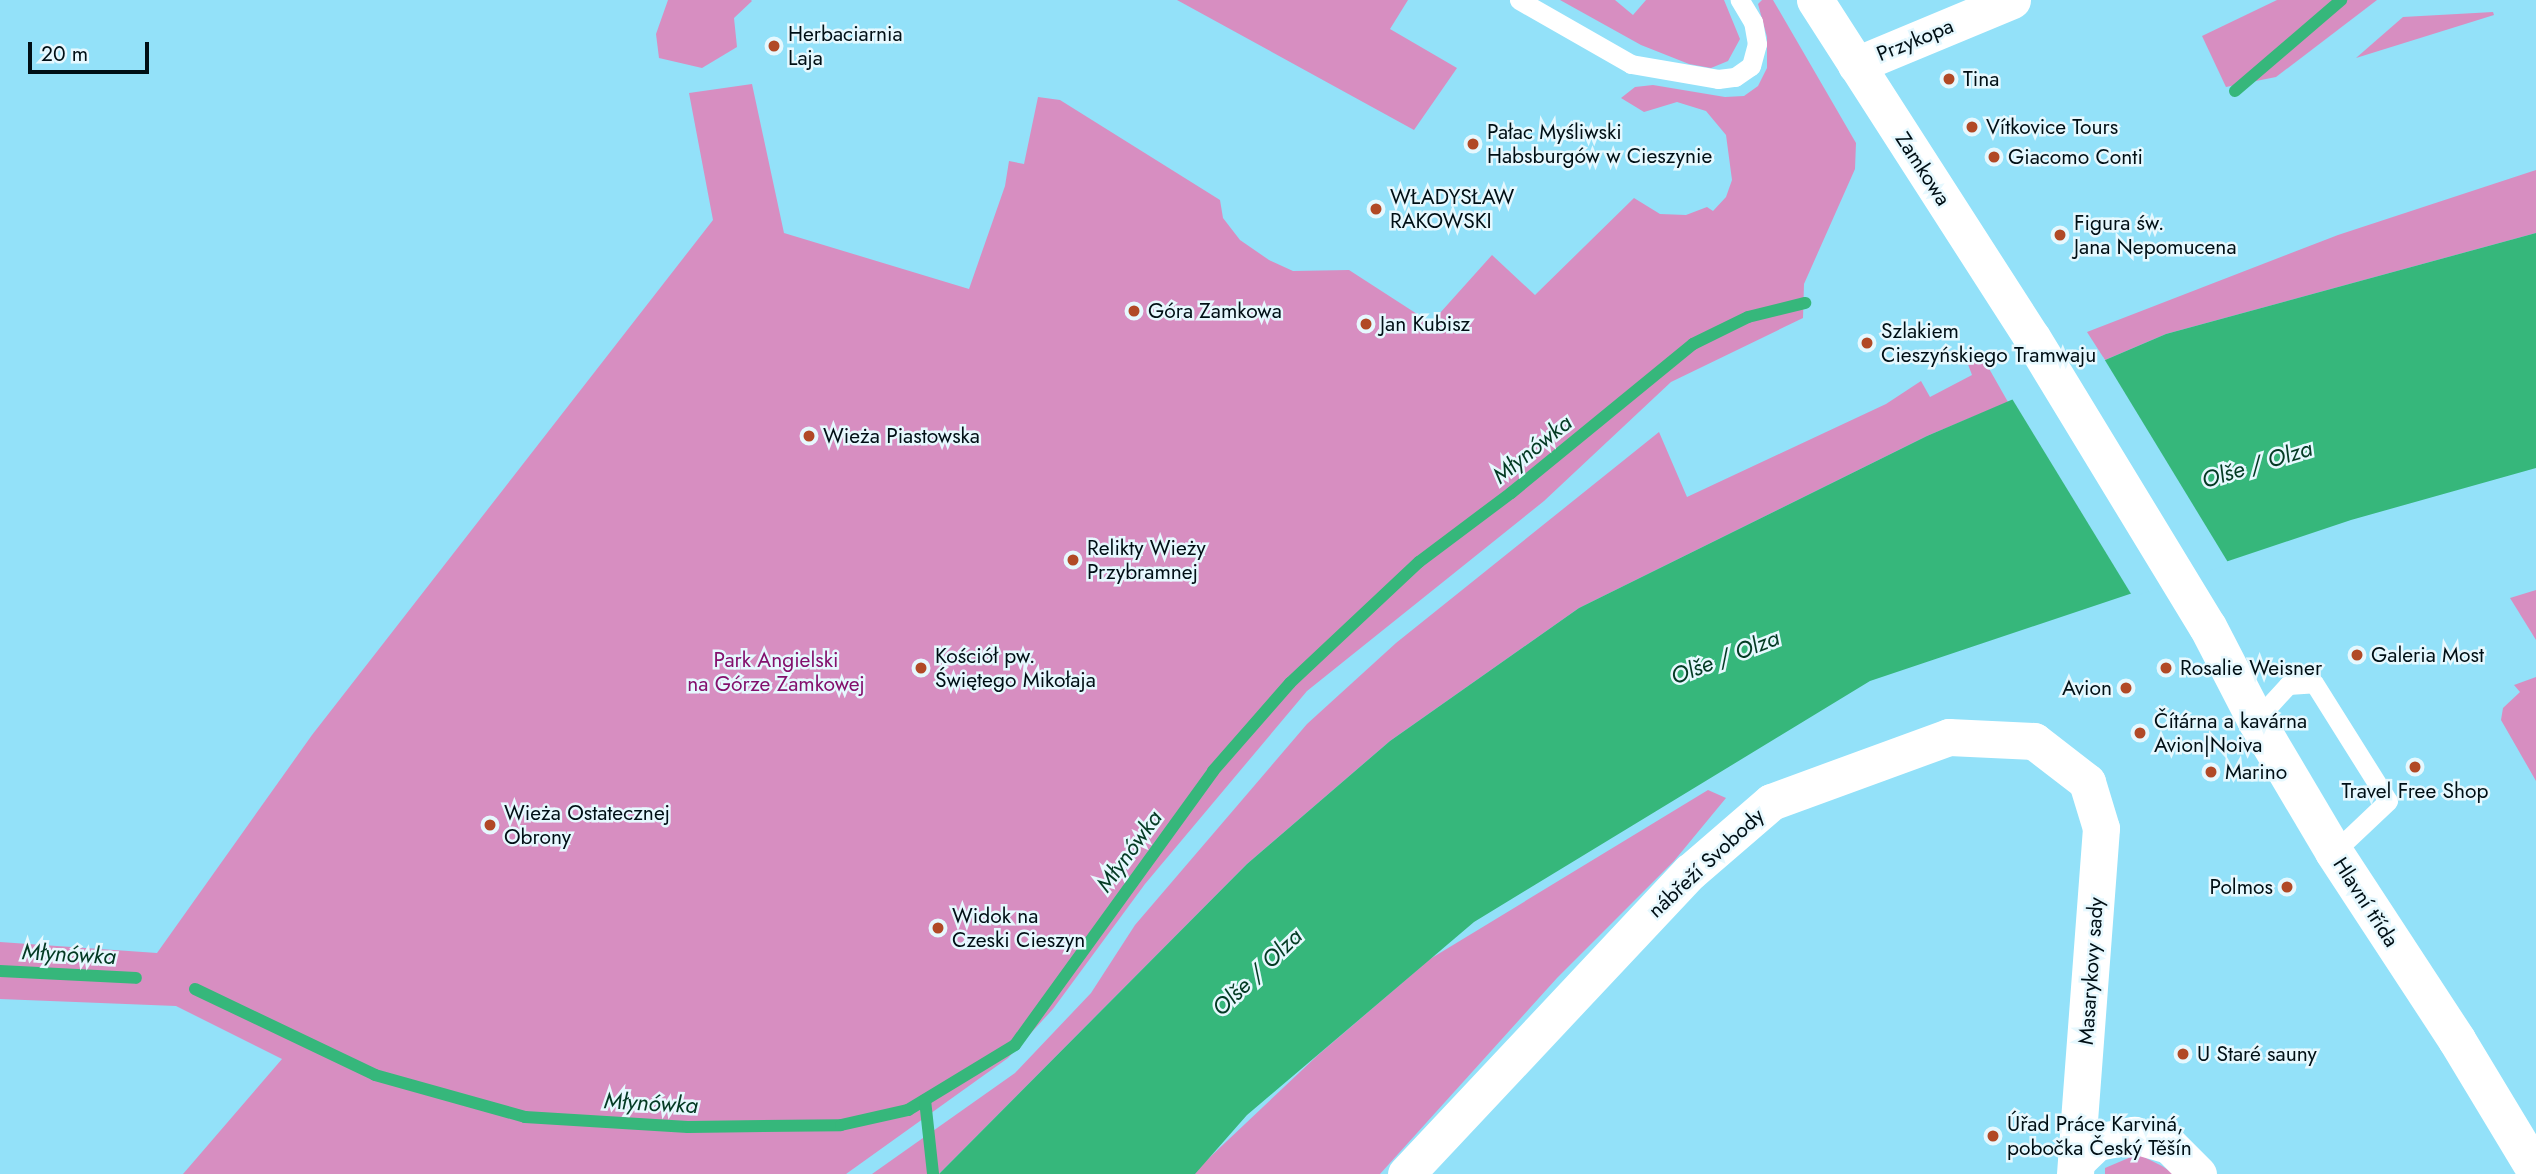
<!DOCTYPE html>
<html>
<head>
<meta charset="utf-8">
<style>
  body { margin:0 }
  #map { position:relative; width:2536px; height:1174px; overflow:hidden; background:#93e1f9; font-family:Jost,sans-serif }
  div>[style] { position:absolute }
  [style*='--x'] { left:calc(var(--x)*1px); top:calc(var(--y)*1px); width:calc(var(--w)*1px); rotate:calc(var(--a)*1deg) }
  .green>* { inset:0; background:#d78ec1 }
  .water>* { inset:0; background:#36b77b }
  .pier>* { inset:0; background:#93e1f9 }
  .stream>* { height:12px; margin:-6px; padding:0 6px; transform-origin:6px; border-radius:6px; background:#36b77b }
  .service>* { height:19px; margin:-9.5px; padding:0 9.5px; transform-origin:9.5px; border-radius:9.5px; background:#fff }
  .minor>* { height:37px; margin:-18.5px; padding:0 18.5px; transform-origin:18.5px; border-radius:18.5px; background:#fff }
  .tertiary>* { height:38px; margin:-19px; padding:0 19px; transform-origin:19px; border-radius:19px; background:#fff }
  .dots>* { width:19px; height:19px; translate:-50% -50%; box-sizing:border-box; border:4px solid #e6f8fe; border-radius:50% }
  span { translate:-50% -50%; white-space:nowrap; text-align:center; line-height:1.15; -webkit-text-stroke:5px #e6f8fe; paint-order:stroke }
  .poi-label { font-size:21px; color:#000f15 }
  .left { translate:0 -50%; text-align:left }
  .right { translate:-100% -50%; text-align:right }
  .street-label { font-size:21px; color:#000f15 }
  .park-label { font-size:21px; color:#830f6c }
  .water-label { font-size:23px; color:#033a23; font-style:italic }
  .scale { position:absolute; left:28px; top:42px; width:121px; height:32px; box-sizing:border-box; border:4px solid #000f15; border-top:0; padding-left:9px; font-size:21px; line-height:24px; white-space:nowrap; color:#000f15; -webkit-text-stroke:5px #e6f8fe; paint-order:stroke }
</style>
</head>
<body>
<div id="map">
  <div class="green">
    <div style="clip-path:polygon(668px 0,751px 0,752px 1px,734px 18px,737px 47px,702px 68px,659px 58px,656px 34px)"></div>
    <div style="clip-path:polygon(1177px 0,1408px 0,1390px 29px,1457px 68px,1414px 130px)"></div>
    <div style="clip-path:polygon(1560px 0,1615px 0,1633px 15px,1646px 0,1724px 0,1740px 39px,1728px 61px,1711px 68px,1689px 64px,1641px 45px)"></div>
    <div style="clip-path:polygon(1762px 0,1773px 0,1856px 143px,1855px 169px,1804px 284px,1803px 318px,1671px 382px,1544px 501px,1307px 691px,1145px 884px,1053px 1009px,1008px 1058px,846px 1174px,183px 1174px,282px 1059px,176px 1006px,0 999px,0 942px,157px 953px,312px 735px,713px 220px,689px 93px,752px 84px,784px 233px,969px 289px,1005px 186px,1009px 161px,1024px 164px,1038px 97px,1060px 100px,1220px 200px,1223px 218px,1240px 240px,1269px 260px,1293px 271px,1349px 270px,1431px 323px,1492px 255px,1535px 295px,1634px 198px,1660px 214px,1686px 215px,1707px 207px,1713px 211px,1726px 197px,1732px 180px,1726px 135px,1706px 111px,1677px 102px,1644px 112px,1621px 98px,1635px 87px,1653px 85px,1725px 97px,1744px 96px,1758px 86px,1767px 68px,1767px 37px,1758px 4px)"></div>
    <div style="clip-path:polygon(2277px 0,2377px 0,2276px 77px,2226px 87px,2202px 36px)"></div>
    <div style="clip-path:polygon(2493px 12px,2494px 15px,2356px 58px,2403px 17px)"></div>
    <div style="clip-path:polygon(2536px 170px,2536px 233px,2166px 334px,2105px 360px,2087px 332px,2338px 235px)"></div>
    <div style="clip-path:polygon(1979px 351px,2008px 402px,1927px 436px,1579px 608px,1390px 741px,1247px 864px,939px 1174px,872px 1174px,1015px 1073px,1091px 993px,1135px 925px,1307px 724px,1396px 643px,1659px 432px,1687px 497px,1886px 404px,1921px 381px,1930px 397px,1972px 375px,1966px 359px)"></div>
    <div style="clip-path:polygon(2536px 590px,2536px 640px,2510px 598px)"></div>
    <div style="clip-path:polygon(2536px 677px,2536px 781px,2501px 720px,2503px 708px,2520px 692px,2514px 685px)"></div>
    <div style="clip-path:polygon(1708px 790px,1726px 798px,1674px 861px,1557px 978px,1380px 1174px,1192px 1174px,1318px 1055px,1430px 959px)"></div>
    <div style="clip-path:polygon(2138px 1154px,2162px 1166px,2174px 1174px,2105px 1174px,2105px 1168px)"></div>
  </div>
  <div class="water">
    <div style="clip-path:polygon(2536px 233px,2536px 468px,2351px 520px,1870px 681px,1474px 922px,1247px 1115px,1195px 1174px,939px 1174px,1247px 864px,1390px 741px,1579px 608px,1927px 436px,2166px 334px)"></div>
  </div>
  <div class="pier">
    <div style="clip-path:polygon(2103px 357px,2229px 564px,2133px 597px,2011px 397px)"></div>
  </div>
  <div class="stream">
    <div style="--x:2235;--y:91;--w:140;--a:-40.6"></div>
    <div style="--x:0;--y:971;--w:136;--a:2.9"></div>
    <div style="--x:195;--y:989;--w:199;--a:25.5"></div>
    <div style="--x:375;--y:1075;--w:156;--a:15.6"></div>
    <div style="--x:525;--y:1117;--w:163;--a:3.5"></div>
    <div style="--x:688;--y:1127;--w:153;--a:-0.7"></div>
    <div style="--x:841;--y:1125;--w:69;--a:-12.6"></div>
    <div style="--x:908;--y:1110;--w:125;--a:-31.3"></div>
    <div style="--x:1015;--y:1045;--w:338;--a:-54.1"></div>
    <div style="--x:1213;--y:771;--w:117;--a:-48.8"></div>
    <div style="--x:1290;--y:683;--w:177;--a:-43.2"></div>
    <div style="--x:1419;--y:562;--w:115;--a:-36.9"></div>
    <div style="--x:1511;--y:493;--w:235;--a:-39.3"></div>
    <div style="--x:1693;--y:344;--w:61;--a:-26.1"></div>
    <div style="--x:1748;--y:317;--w:59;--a:-13.8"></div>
    <div style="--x:925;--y:1100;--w:74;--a:83.8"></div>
  </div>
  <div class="service">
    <div style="--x:1519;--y:0;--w:129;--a:29.7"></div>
    <div style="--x:1631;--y:64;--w:88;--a:9.8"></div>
    <div style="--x:1718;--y:79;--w:17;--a:-7"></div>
    <div style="--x:1735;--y:77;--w:19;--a:-35"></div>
    <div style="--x:1751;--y:66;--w:23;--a:-75"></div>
    <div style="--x:1757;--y:44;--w:22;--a:-100"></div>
    <div style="--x:1753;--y:22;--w:26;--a:-121"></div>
    <div style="--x:2256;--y:720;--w:47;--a:-47.6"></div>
    <div style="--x:2288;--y:685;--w:26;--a:-4"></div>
    <div style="--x:2314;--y:683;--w:139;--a:57.9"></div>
    <div style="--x:2388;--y:801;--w:74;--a:136.6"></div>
  </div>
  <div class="minor">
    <div style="--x:1815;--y:0;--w:402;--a:57.3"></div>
    <div style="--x:1856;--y:65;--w:169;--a:-22.6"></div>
    <div style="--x:2076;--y:1162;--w:29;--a:-44"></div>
    <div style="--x:2097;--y:1142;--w:38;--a:-11"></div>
    <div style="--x:2134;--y:1135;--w:36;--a:16"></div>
    <div style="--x:2169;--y:1145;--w:41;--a:45"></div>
    <div style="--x:1406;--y:1174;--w:415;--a:-46.8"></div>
    <div style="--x:1690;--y:872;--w:107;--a:-40.8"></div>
    <div style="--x:1771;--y:802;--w:189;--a:-20.1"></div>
    <div style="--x:1949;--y:737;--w:85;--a:2.7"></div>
    <div style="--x:2034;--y:741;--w:67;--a:37.7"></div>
    <div style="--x:2087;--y:782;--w:48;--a:73.1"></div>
    <div style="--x:2101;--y:828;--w:347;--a:94.3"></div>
  </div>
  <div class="tertiary">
    <div style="--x:2032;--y:338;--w:338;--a:58.7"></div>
    <div style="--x:2208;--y:627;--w:105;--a:62.7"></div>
    <div style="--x:2256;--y:720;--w:153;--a:59.4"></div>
    <div style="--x:2334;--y:852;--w:225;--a:56.8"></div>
    <div style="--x:2457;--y:1040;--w:153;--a:58.9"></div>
  </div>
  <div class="dots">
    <div style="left:774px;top:46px;background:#b14926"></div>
    <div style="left:1949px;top:79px;background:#b14926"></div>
    <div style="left:1972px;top:127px;background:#b14926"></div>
    <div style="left:1473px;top:144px;background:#b14926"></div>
    <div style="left:1994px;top:157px;background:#b14926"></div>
    <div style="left:1376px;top:209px;background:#b14926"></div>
    <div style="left:2060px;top:235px;background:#b14926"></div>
    <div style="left:1134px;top:311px;background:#b14926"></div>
    <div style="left:1366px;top:324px;background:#b14926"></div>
    <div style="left:1867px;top:343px;background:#b14926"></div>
    <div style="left:809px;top:436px;background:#b14926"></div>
    <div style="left:1073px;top:560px;background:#b14926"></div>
    <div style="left:2357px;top:655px;background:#b14926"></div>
    <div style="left:921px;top:668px;background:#b14926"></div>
    <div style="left:2166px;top:668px;background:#b14926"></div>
    <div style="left:2126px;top:688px;background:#b14926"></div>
    <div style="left:2140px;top:733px;background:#b14926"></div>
    <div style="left:2415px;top:767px;background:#b14926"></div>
    <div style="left:2211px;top:772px;background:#b14926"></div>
    <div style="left:490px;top:825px;background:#b14926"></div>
    <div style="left:2287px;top:887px;background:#b14926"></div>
    <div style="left:938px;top:928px;background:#b14926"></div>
    <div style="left:2183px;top:1054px;background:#b14926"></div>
    <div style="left:1993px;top:1136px;background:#b14926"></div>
  </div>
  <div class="poi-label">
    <span class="left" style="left:788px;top:46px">Herbaciarnia<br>Laja</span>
    <span class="left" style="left:1963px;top:79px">Tina</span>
    <span class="left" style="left:1986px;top:127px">Vítkovice Tours</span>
    <span class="left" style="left:1487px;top:144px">Pałac Myśliwski<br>Habsburgów w Cieszynie</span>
    <span class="left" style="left:2008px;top:157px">Giacomo Conti</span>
    <span class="left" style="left:1390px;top:209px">WŁADYSŁAW<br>RAKOWSKI</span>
    <span class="left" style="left:2074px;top:235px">Figura św.<br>Jana Nepomucena</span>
    <span class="left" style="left:1148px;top:311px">Góra Zamkowa</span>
    <span class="left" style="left:1380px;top:324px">Jan Kubisz</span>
    <span class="left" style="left:1881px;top:343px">Szlakiem<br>Cieszyńskiego Tramwaju</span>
    <span class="left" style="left:823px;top:436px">Wieża Piastowska</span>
    <span class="left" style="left:1087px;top:560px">Relikty Wieży<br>Przybramnej</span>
    <span class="left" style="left:2371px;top:655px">Galeria Most</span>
    <span class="left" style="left:935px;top:668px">Kościół pw.<br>Świętego Mikołaja</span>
    <span class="left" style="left:2180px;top:668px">Rosalie Weisner</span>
    <span class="right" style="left:2112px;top:688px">Avion</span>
    <span class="left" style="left:2154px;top:733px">Čítárna a kavárna<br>Avion|Noiva</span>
    <span class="left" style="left:2225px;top:772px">Marino</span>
    <span style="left:2415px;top:791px">Travel Free Shop</span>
    <span class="left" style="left:504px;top:825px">Wieża Ostatecznej<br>Obrony</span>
    <span class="right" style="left:2273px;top:887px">Polmos</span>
    <span class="left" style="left:952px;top:928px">Widok na<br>Czeski Cieszyn</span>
    <span class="left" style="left:2197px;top:1054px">U Staré sauny</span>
    <span class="left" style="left:2007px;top:1136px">Úřad Práce Karviná,<br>pobočka Český Těšín</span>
  </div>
  <div class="street-label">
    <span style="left:1915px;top:40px;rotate:-22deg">Przykopa</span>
    <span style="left:1923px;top:169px;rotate:57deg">Zamkowa</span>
    <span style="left:1706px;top:863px;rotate:-43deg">nábřeží Svobody</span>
    <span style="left:2366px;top:902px;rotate:57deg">Hlavní třída</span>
    <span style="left:2091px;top:971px;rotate:-86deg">Masarykovy sady</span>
  </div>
  <div class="park-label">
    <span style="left:776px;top:672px">Park Angielski<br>na Górze Zamkowej</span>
  </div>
  <div class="water-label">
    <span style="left:1532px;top:449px;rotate:-39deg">Młynówka</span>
    <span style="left:2257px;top:464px;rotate:-17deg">Olše / Olza</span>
    <span style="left:1725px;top:657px;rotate:-21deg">Olše / Olza</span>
    <span style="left:1129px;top:851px;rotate:-54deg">Młynówka</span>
    <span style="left:69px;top:954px;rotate:3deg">Młynówka</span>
    <span style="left:1257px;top:972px;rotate:-44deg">Olše / Olza</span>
    <span style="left:651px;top:1103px;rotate:3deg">Młynówka</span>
  </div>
  <div class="scale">20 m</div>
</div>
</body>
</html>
